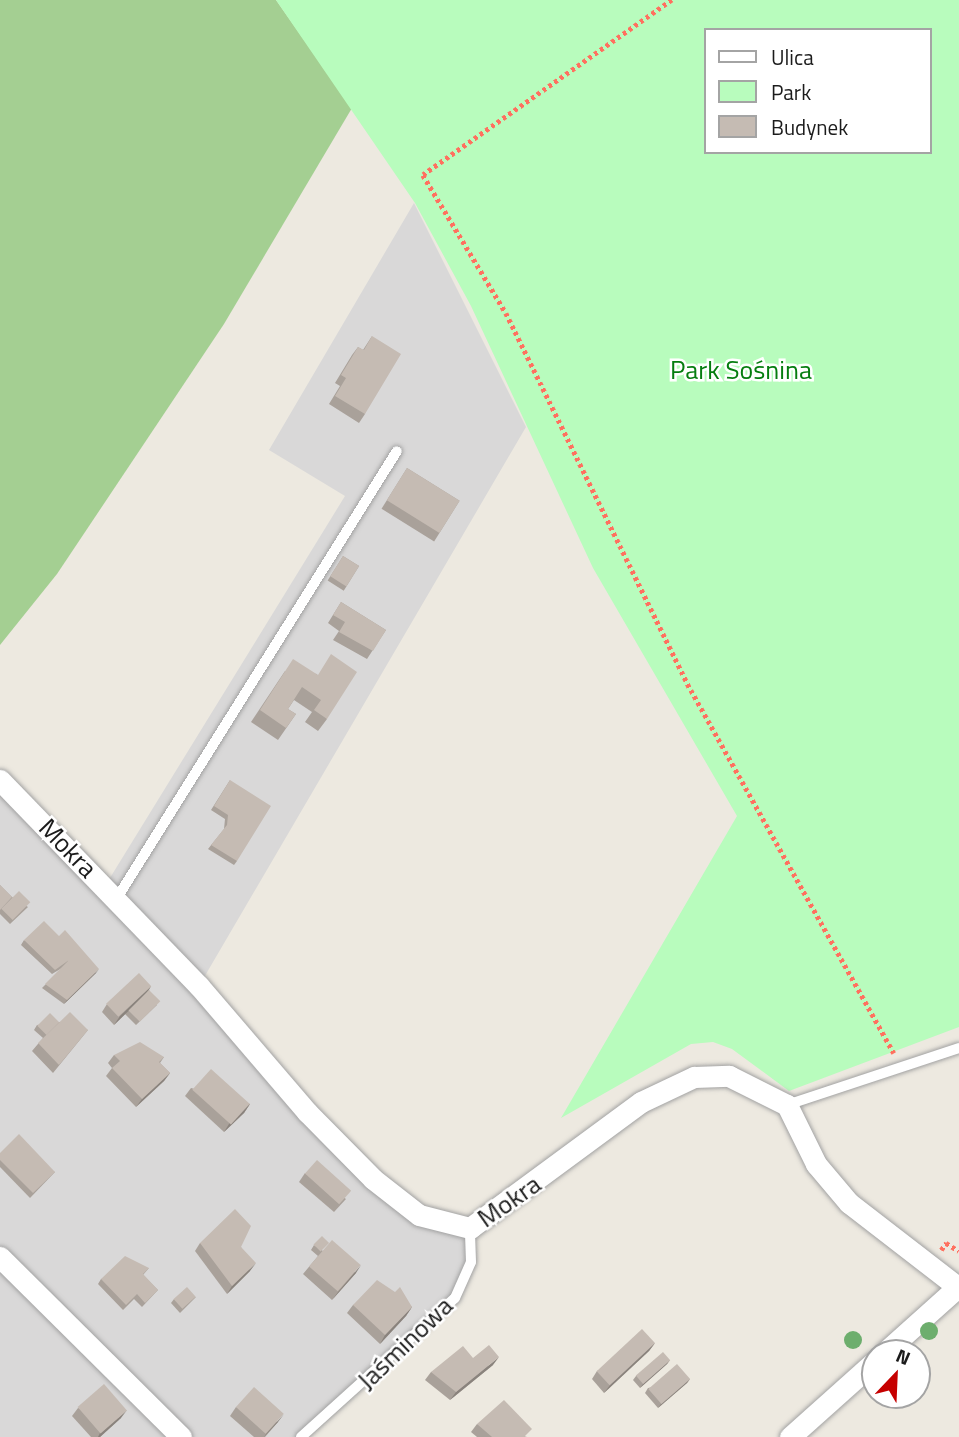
<!DOCTYPE html>
<html>
<head>
<meta charset="utf-8">
<style>
  body { margin:0 }
  #map { position:relative; width:959px; height:1437px; overflow:hidden; background:#ede9e0; font-family:"Titillium Web",sans-serif }
  div>[style] { position:absolute }
  [style*='--x'] { left:calc(var(--x)*1px); top:calc(var(--y)*1px); width:calc(var(--w)*1px); rotate:calc(var(--a)*1deg) }
  .residential>* { inset:0; background:#d9d8d8 }
  .forest>* { inset:0; background:#a4cf92 }
  .park>* { inset:0; background:#b8fcbd }
  .path>* { height:4.5px; margin-top:-2.25px; transform-origin:0; background:repeating-linear-gradient(90deg,#ff705f 0 3.5px,transparent 0 7px) }
  .roads { filter:drop-shadow(0 0 2px #a2a2a2) drop-shadow(0 0 2px #a2a2a2) }
  .lane>* { height:10px; margin:-5px; padding:0 5px; transform-origin:5px; border-radius:5px; background:#fff }
  .street>* { height:21px; margin:-10.5px; padding:0 10.5px; transform-origin:10.5px; border-radius:10.5px; background:#fff }
  .trees>* { width:18px; height:18px; margin:-9px; border-radius:50%; background:#6dae6d }
  .wall>* { inset:0; background:#a9a19a; transform-origin:0 0 }
  .shaded-wall>* { inset:0; background:#8a837d }
  .building>* { inset:0; background:#c5bbb3; transform-origin:0 0 }
  span { translate:-50% -50%; white-space:nowrap; text-align:center; line-height:1.15; -webkit-text-stroke:5px #fff; paint-order:stroke }
  .park-label { font-size:26px; color:#057d0f }
  .street-label { font-size:26px; color:#1b1b1b }
  .legend { position:absolute; left:704px; top:28px; width:228px; height:126px; box-sizing:border-box; background:#fff; border:2px solid #a4a4a4; margin:0; padding:9px 12px; list-style:none; font-size:21px; color:#1b1b1b }
  .legend li { display:flex; align-items:center; gap:14px; height:35px }
  .legend b { width:35px; border:2px solid #a4a4a4 }
  .north { position:absolute; left:861px; top:1339px; width:70px; height:70px; box-sizing:border-box; background:#fff; border:2px solid #a4a4a4; border-radius:50%; rotate:23deg; font-size:19px; font-weight:700; line-height:28px; text-align:center; color:#1b1b1b }
  .north::after { content:''; display:block; margin:auto; width:24px; height:32px; background:#c60000; clip-path:polygon(50% 0,100% 100%,50% 72%,0 100%) }
</style>
</head>
<body>
<div id="map">
  <div class="residential">
    <div style="clip-path:polygon(414px 203px,526px 427px,199px 986px,419px 1215px,470px 1228px,471px 1262px,455px 1298px,301px 1437px,0 1437px,0 780px,105px 886px,345px 496px,269px 450px)"></div>
  </div>
  <div class="forest">
    <div style="clip-path:polygon(0 0,276px 0,352px 108px,224px 324px,57px 574px,0 645px)"></div>
  </div>
  <div class="park">
    <div style="clip-path:polygon(evenodd,276px 0,959px 0,959px 1027px,789px 1091px,732px 1049px,713px 1042px,691px 1044px,561px 1118px,737px 816px,593px 568px,471px 306px,415px 203px,276px 0,705px 30px,929px 30px,929px 152px,705px 152px,705px 30px)"></div>
  </div>
  <div class="path">
    <div style="--x:672;--y:0;--w:304;--a:144.9"></div>
    <div style="--x:423;--y:175;--w:161;--a:59"></div>
    <div style="--x:506;--y:313;--w:420;--a:63.9"></div>
    <div style="--x:691;--y:690;--w:416;--a:60.8"></div>
    <div style="--x:941;--y:1250;--w:9;--a:-54"></div>
    <div style="--x:946;--y:1243;--w:15;--a:32"></div>
  </div>
  <div class="roads">
    <div class="lane">
      <div style="--x:117;--y:898;--w:527;--a:-57.94"></div>
      <div style="--x:787;--y:1105;--w:181;--a:-18.3"></div>
      <div style="--x:301;--y:1437;--w:207;--a:-42.1"></div>
      <div style="--x:455;--y:1298;--w:39;--a:-66"></div>
      <div style="--x:471;--y:1262;--w:34;--a:-92"></div>
    </div>
    <div class="street">
      <div style="--x:0;--y:780;--w:286;--a:46"></div>
      <div style="--x:199;--y:986;--w:166;--a:49.4"></div>
      <div style="--x:307;--y:1112;--w:94;--a:45.4"></div>
      <div style="--x:373;--y:1179;--w:58;--a:38"></div>
      <div style="--x:419;--y:1215;--w:53;--a:14.3"></div>
      <div style="--x:470;--y:1228;--w:212;--a:-36.4"></div>
      <div style="--x:641;--y:1102;--w:59;--a:-25.3"></div>
      <div style="--x:694;--y:1077;--w:35;--a:-2"></div>
      <div style="--x:729;--y:1076;--w:65;--a:26.6"></div>
      <div style="--x:787;--y:1105;--w:66;--a:63.8"></div>
      <div style="--x:816;--y:1164;--w:51;--a:49.8"></div>
      <div style="--x:849;--y:1203;--w:139;--a:37.7"></div>
      <div style="--x:0;--y:1257;--w:255;--a:44.8"></div>
      <div style="--x:884;--y:1353;--w:101;--a:-41.8"></div>
      <div style="--x:790;--y:1437;--w:114;--a:-41.8"></div>
    </div>
  </div>
  <div class="trees">
    <div style="left:929px;top:1331px"></div>
    <div style="left:853px;top:1340px"></div>
  </div>
  <div class="wall">
    <div style="clip-path:polygon(372px 336px,365px 414px,359px 423px,329px 404px,340px 386px,335px 383px,352px 355px,358px 347px,363px 350px)"></div>
    <div style="left:407px;top:468px;width:62px;height:48px;rotate:32deg"></div>
    <div style="left:343px;top:556px;width:19px;height:29px;rotate:32deg"></div>
    <div style="clip-path:polygon(341px 602px,386px 630px,367px 659px,333px 640px,339px 631px,328px 623px)"></div>
    <div style="clip-path:polygon(285px 671px,317px 674px,327px 719px,318px 731px,305px 722px,312px 712px,294px 700px,288px 709px,296px 714px,278px 740px,251px 722px)"></div>
    <div style="clip-path:polygon(230px 780px,237px 861px,234px 865px,208px 849px,224px 829px,225px 819px,211px 810px)"></div>
    <div style="clip-path:polygon(0 885px,12px 897px,28px 907px,10px 924px,0 914px)"></div>
    <div style="clip-path:polygon(24px 940px,96px 973px,64px 1004px,42px 988px,62px 968px,52px 974px,21px 945px)"></div>
    <div style="clip-path:polygon(151px 986px,149px 990px,157px 1005px,136px 1025px,125px 1014px,126px 1013px,114px 1025px,102px 1012px,107px 1004px)"></div>
    <div style="clip-path:polygon(59px 1022px,88px 1030px,53px 1073px,32px 1051px,43px 1038px,34px 1030px,37px 1025px)"></div>
    <div style="clip-path:polygon(114px 1055px,164px 1057px,160px 1063px,170px 1073px,164px 1081px,136px 1107px,106px 1076px,112px 1068px,108px 1063px)"></div>
    <div style="clip-path:polygon(191px 1088px,250px 1104px,244px 1113px,224px 1132px,185px 1096px)"></div>
    <div style="clip-path:polygon(0 1153px,55px 1172px,30px 1198px,0 1167px)"></div>
    <div style="clip-path:polygon(305px 1173px,346px 1199px,334px 1212px,299px 1182px)"></div>
    <div style="clip-path:polygon(200px 1243px,241px 1247px,250px 1271px,227px 1294px,195px 1251px)"></div>
    <div style="clip-path:polygon(314px 1245px,356px 1273px,332px 1300px,303px 1274px,318px 1256px,311px 1250px)"></div>
    <div style="clip-path:polygon(149px 1268px,143px 1275px,158px 1290px,142px 1307px,134px 1299px,123px 1310px,98px 1284px,101px 1279px)"></div>
    <div style="clip-path:polygon(395px 1292px,412px 1307px,406px 1316px,380px 1344px,347px 1313px,353px 1305px)"></div>
    <div style="clip-path:polygon(196px 1297px,180px 1313px,171px 1303px,174px 1299px)"></div>
    <div style="clip-path:polygon(655px 1343px,649px 1351px,604px 1393px,592px 1379px,597px 1371px)"></div>
    <div style="clip-path:polygon(670px 1360px,667px 1364px,640px 1388px,633px 1380px,636px 1376px)"></div>
    <div style="clip-path:polygon(493px 1365px,450px 1400px,425px 1380px,431px 1372px)"></div>
    <div style="clip-path:polygon(690px 1379px,687px 1383px,658px 1408px,645px 1393px,648px 1388px)"></div>
    <div style="clip-path:polygon(236px 1407px,278px 1422px,265px 1437px,254px 1437px,230px 1416px)"></div>
    <div style="clip-path:polygon(78px 1408px,121px 1418px,100px 1437px,91px 1437px,72px 1416px)"></div>
    <div style="clip-path:polygon(477px 1424px,527px 1437px,477px 1437px,471px 1432px)"></div>
  </div>
  <div class="shaded-wall">
    <div style="clip-path:polygon(99px 969px,96px 973px,64px 1004px,67px 1000px)"></div>
    <div style="clip-path:polygon(151px 986px,146px 994px,114px 1025px,120px 1016px)"></div>
    <div style="clip-path:polygon(170px 1073px,164px 1081px,136px 1107px,142px 1099px)"></div>
    <div style="clip-path:polygon(250px 1104px,244px 1113px,224px 1132px,229px 1124px)"></div>
    <div style="clip-path:polygon(256px 1263px,250px 1271px,227px 1294px,232px 1286px)"></div>
    <div style="clip-path:polygon(361px 1265px,356px 1273px,332px 1300px,338px 1292px)"></div>
    <div style="clip-path:polygon(412px 1307px,406px 1316px,380px 1344px,385px 1335px)"></div>
    <div style="clip-path:polygon(655px 1343px,649px 1351px,604px 1393px,610px 1385px)"></div>
    <div style="clip-path:polygon(499px 1357px,493px 1365px,450px 1400px,456px 1392px)"></div>
    <div style="clip-path:polygon(670px 1360px,667px 1364px,640px 1388px,643px 1384px)"></div>
    <div style="clip-path:polygon(690px 1379px,687px 1383px,658px 1408px,661px 1404px)"></div>
    <div style="clip-path:polygon(127px 1410px,121px 1418px,100px 1437px,98px 1437px,100px 1433px)"></div>
    <div style="clip-path:polygon(284px 1414px,278px 1422px,264px 1437px,266px 1434px)"></div>
  </div>
  <div class="building">
    <div style="clip-path:polygon(372px 336px,401px 354px,365px 414px,335px 396px,346px 378px,341px 375px,358px 347px,364px 350px)"></div>
    <div style="left:407px;top:468px;width:62px;height:38px;rotate:32deg"></div>
    <div style="left:343px;top:556px;width:19px;height:24px;rotate:32deg"></div>
    <div style="clip-path:polygon(341px 602px,386px 630px,373px 651px,339px 632px,345px 622px,333px 615px)"></div>
    <div style="clip-path:polygon(331px 654px,357px 672px,327px 719px,314px 710px,321px 700px,302px 687px,288px 709px,296px 714px,286px 728px,260px 710px,293px 659px,318px 675px)"></div>
    <div style="clip-path:polygon(230px 780px,271px 806px,237px 861px,211px 845px,227px 825px,228px 815px,214px 806px)"></div>
    <div style="clip-path:polygon(0 885px,12px 897px,0 910px)"></div>
    <div style="left:19px;top:891px;width:16px;height:25px;rotate:45deg"></div>
    <div style="clip-path:polygon(44px 921px,59px 936px,65px 930px,99px 969px,67px 1000px,45px 984px,69px 960px,55px 970px,24px 940px)"></div>
    <div style="left:139px;top:973px;width:18px;height:45px;rotate:47deg"></div>
    <div style="left:149px;top:990px;width:16px;height:29px;rotate:45deg"></div>
    <div style="clip-path:polygon(70px 1012px,88px 1030px,59px 1065px,38px 1043px)"></div>
    <div style="left:50px;top:1013px;width:13px;height:18px;rotate:45deg"></div>
    <div style="clip-path:polygon(140px 1042px,164px 1057px,159px 1062px,170px 1073px,142px 1099px,112px 1068px,120px 1061px,114px 1055px)"></div>
    <div style="left:211px;top:1069px;width:52px;height:28px;rotate:42deg"></div>
    <div style="clip-path:polygon(19px 1134px,55px 1172px,33px 1193px,0 1160px,0 1153px)"></div>
    <div style="left:317px;top:1160px;width:46px;height:18px;rotate:42deg"></div>
    <div style="clip-path:polygon(235px 1209px,251px 1226px,241px 1247px,256px 1263px,232px 1286px,200px 1243px)"></div>
    <div style="left:322px;top:1236px;width:10px;height:12px;rotate:45deg"></div>
    <div style="left:332px;top:1240px;width:38px;height:35px;rotate:41deg"></div>
    <div style="clip-path:polygon(125px 1256px,149px 1268px,143px 1274px,158px 1290px,145px 1303px,137px 1294px,126px 1305px,101px 1279px)"></div>
    <div style="clip-path:polygon(377px 1280px,395px 1292px,400px 1287px,412px 1307px,385px 1335px,353px 1305px)"></div>
    <div style="left:187px;top:1287px;width:13px;height:18px;rotate:48deg"></div>
    <div style="left:642px;top:1329px;width:19px;height:62px;rotate:47deg"></div>
    <div style="clip-path:polygon(489px 1345px,499px 1357px,456px 1392px,431px 1372px,463px 1346px,473px 1358px)"></div>
    <div style="left:663px;top:1352px;width:11px;height:36px;rotate:49deg"></div>
    <div style="left:677px;top:1364px;width:20px;height:38px;rotate:49deg"></div>
    <div style="left:104px;top:1384px;width:35px;height:35px;rotate:49deg"></div>
    <div style="left:254px;top:1387px;width:40px;height:27px;rotate:42deg"></div>
    <div style="clip-path:polygon(504px 1400px,532px 1429px,524px 1437px,492px 1437px,477px 1424px)"></div>
  </div>
  <div class="park-label">
    <span style="left:741px;top:370px">Park Sośnina</span>
  </div>
  <div class="street-label">
    <span style="left:68px;top:848px;rotate:46deg">Mokra</span>
    <span style="left:509px;top:1201px;rotate:-35deg">Mokra</span>
    <span style="left:405px;top:1343px;rotate:-44deg">Jaśminowa</span>
  </div>
  <ul class="legend">
  <li><b style="height:9px;background:#fff"></b>Ulica</li>
  <li><b style="height:19px;background:#b8fcbd"></b>Park</li>
  <li><b style="height:19px;background:#c5bbb3"></b>Budynek</li>
  </ul>
  <div class="north">N</div>
</div>
</body>
</html>
